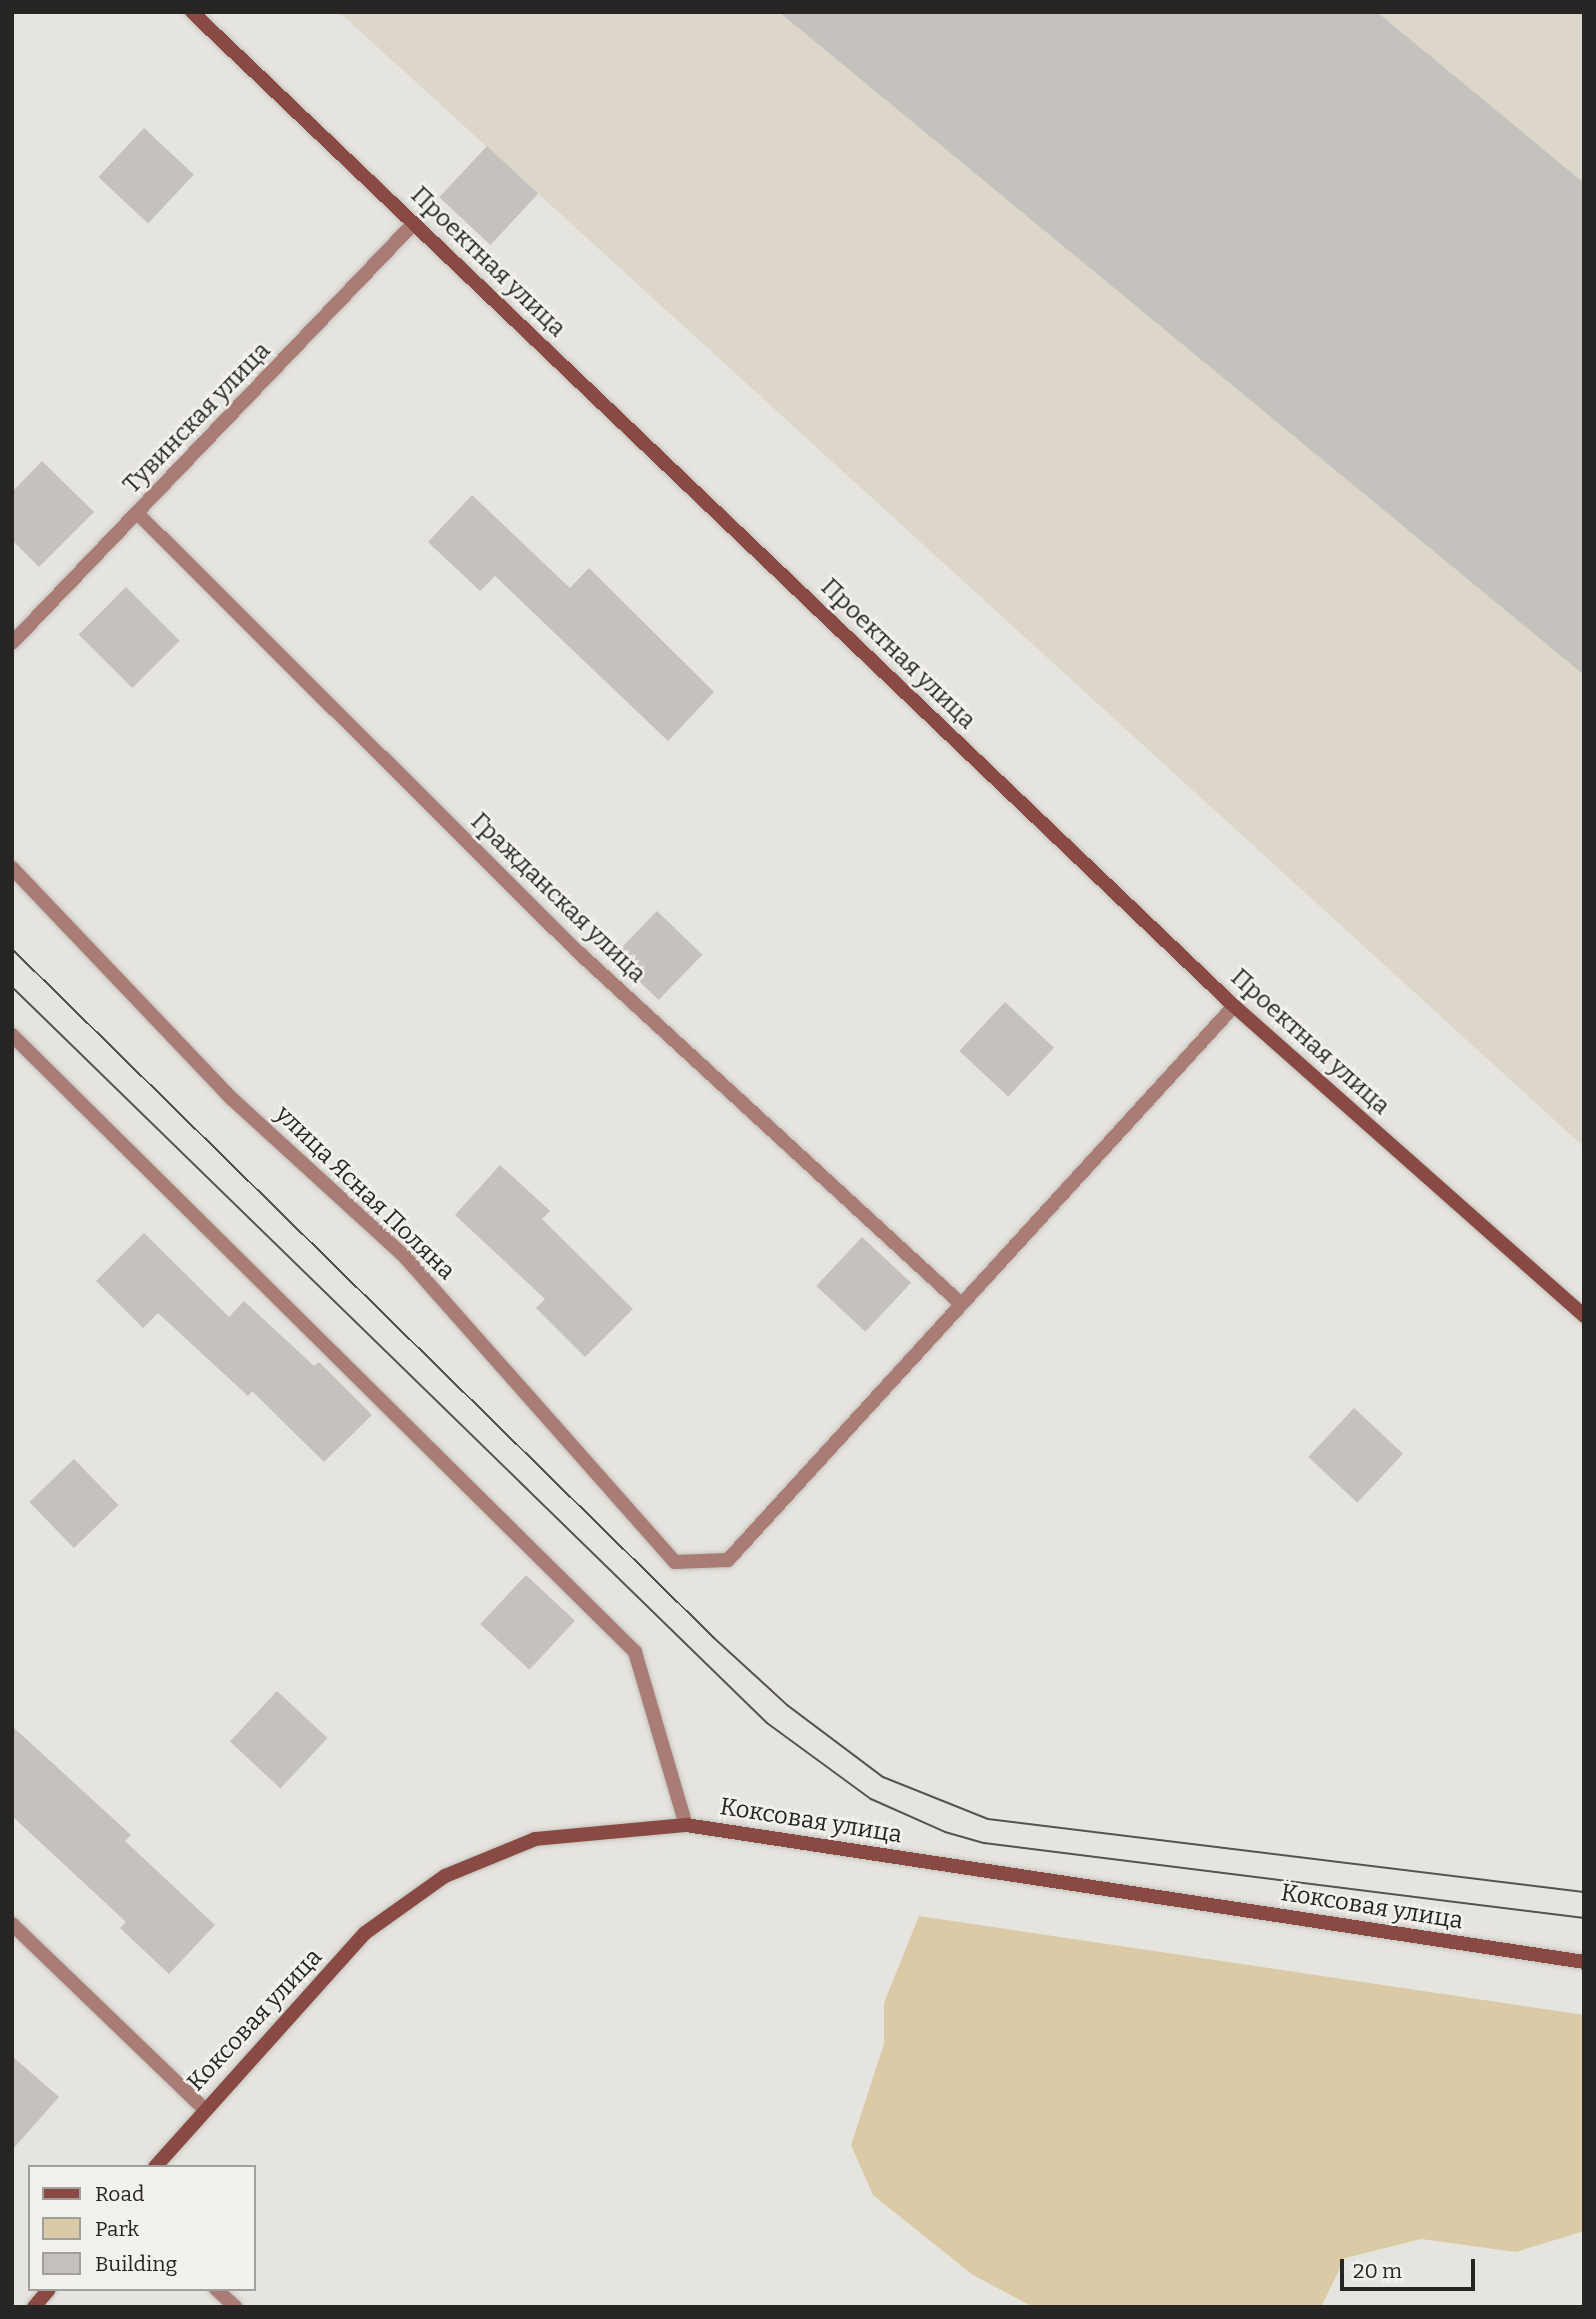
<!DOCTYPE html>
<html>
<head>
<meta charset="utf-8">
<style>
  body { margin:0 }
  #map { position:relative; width:1596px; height:2319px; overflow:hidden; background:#e6e4de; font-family:Bitter,serif }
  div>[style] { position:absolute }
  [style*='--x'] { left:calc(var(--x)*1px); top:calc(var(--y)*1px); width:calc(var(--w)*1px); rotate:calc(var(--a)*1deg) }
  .built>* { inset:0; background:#ddd7cb }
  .green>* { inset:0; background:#dbcaa6 }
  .building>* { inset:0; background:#c5c2bd; transform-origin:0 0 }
  .roads { filter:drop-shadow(0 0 2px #c3c2bc) drop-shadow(0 0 2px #c3c2bc) }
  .minor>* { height:14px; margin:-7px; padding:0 7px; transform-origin:7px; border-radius:7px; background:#a97c76 }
  .secondary>* { height:14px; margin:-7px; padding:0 7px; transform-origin:7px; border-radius:7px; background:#884a43 }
  .tram>* { height:2px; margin:-1px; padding:0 1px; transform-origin:1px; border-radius:1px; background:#555351 }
  span { translate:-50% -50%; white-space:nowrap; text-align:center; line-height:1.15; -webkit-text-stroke:5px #f3f1ec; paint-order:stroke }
  .street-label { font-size:24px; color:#262523 }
  .frame { position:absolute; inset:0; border:14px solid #262523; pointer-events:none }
  .legend { position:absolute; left:28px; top:2165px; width:228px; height:126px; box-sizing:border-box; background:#f3f1ec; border:2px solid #a19f9c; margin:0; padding:9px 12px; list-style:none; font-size:21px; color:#262523 }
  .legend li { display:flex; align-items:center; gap:14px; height:35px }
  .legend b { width:35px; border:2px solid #a19f9c }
  .scale { position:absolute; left:1340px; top:2259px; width:135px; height:32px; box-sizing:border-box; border:4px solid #262523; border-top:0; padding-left:9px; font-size:21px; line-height:24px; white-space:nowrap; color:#262523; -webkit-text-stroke:5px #f3f1ec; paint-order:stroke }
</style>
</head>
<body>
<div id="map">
  <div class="built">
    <div style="clip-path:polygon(339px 12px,1584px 12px,1584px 1147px)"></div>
  </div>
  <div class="green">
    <div style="clip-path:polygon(919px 1916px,1584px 2015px,1584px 2231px,1516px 2252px,1421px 2239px,1345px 2258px,1321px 2307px,1033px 2307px,973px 2275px,873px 2195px,851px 2145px,884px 2044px,884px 2003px)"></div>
  </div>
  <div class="building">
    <div style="clip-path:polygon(779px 12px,1377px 12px,1584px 183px,1584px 675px)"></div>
    <div style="left:144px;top:128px;width:68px;height:67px;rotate:43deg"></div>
    <div style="left:487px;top:146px;width:70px;height:70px;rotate:43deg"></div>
    <div style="clip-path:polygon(42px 461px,94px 512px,39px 567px,12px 540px,12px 492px)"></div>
    <div style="clip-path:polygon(472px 495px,570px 588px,589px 568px,714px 692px,668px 741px,495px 576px,480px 591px,428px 542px)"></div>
    <div style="left:126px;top:587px;width:76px;height:67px;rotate:45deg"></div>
    <div style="left:657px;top:911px;width:63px;height:63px;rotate:44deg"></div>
    <div style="left:1005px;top:1002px;width:67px;height:67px;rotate:43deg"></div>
    <div style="clip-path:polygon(500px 1165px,550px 1211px,542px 1219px,633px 1309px,585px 1357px,536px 1308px,545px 1299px,455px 1215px)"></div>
    <div style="clip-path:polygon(144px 1233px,229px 1317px,244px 1301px,314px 1366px,319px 1362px,372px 1415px,324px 1462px,252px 1391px,248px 1396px,158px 1313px,143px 1328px,96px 1281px)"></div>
    <div style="left:862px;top:1237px;width:67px;height:67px;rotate:43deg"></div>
    <div style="left:1354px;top:1408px;width:67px;height:67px;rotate:43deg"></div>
    <div style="left:74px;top:1459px;width:64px;height:62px;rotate:46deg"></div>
    <div style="left:526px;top:1575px;width:67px;height:67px;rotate:43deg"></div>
    <div style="left:277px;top:1691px;width:69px;height:69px;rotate:43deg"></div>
    <div style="clip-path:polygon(12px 1726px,131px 1835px,125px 1841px,215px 1925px,169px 1974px,120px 1928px,126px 1922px,12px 1816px)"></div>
    <div style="clip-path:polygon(12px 2056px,59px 2097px,12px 2150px)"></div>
  </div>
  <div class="roads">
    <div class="minor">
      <div style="--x:137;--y:513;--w:621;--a:44.87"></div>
      <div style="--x:577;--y:951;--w:520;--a:42.58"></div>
      <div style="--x:12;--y:643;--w:581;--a:-46.25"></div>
      <div style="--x:12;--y:868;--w:318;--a:46.4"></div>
      <div style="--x:231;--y:1098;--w:236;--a:42.4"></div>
      <div style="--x:405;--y:1257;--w:407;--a:48.5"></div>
      <div style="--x:675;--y:1562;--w:53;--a:-2.2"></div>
      <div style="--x:728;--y:1560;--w:750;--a:-47.59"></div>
      <div style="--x:12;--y:1035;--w:877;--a:44.72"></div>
      <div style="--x:635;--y:1652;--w:180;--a:73.6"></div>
      <div style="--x:12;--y:1924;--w:267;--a:43.9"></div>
      <div style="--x:216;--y:2289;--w:26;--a:43"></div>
    </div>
    <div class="secondary">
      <div style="--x:192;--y:12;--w:1440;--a:43.65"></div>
      <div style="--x:1234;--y:1006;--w:468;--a:41.5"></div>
      <div style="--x:155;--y:2167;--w:314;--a:-48.1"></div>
      <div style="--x:365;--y:1933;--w:98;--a:-35.5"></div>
      <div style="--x:445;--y:1876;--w:97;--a:-22.3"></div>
      <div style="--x:535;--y:1839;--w:152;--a:-5.3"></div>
      <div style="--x:686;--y:1825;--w:908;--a:8.67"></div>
      <div style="--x:34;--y:2307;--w:23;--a:-50"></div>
    </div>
  </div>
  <div class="tram">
    <div style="--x:12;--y:949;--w:984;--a:44.46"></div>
    <div style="--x:714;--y:1638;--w:99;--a:42.5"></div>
    <div style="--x:787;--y:1705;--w:120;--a:36.9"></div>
    <div style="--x:883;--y:1777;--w:113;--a:21.8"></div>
    <div style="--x:988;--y:1819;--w:600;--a:6.98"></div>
    <div style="--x:12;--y:987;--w:1054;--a:44.27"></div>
    <div style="--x:767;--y:1723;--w:129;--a:36.2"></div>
    <div style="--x:871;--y:1799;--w:81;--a:24"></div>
    <div style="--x:945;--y:1832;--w:41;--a:15.8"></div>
    <div style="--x:984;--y:1843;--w:605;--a:7.13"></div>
  </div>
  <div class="street-label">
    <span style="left:488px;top:262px;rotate:44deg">Проектная улица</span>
    <span style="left:197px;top:418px;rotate:-46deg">Тувинская улица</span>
    <span style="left:898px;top:654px;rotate:44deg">Проектная улица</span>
    <span style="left:558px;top:898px;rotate:44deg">Гражданская улица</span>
    <span style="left:1310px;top:1042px;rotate:42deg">Проектная улица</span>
    <span style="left:365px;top:1193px;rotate:44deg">улица Ясная Поляна</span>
    <span style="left:811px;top:1821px;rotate:9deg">Коксовая улица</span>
    <span style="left:1372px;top:1907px;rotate:9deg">Коксовая улица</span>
    <span style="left:255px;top:2020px;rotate:-47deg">Коксовая улица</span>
  </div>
  <div class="frame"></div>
  <ul class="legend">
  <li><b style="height:9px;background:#884a43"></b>Road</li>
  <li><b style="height:19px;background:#dbcaa6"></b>Park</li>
  <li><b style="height:19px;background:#c5c2bd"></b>Building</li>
  </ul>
  <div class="scale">20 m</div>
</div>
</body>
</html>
